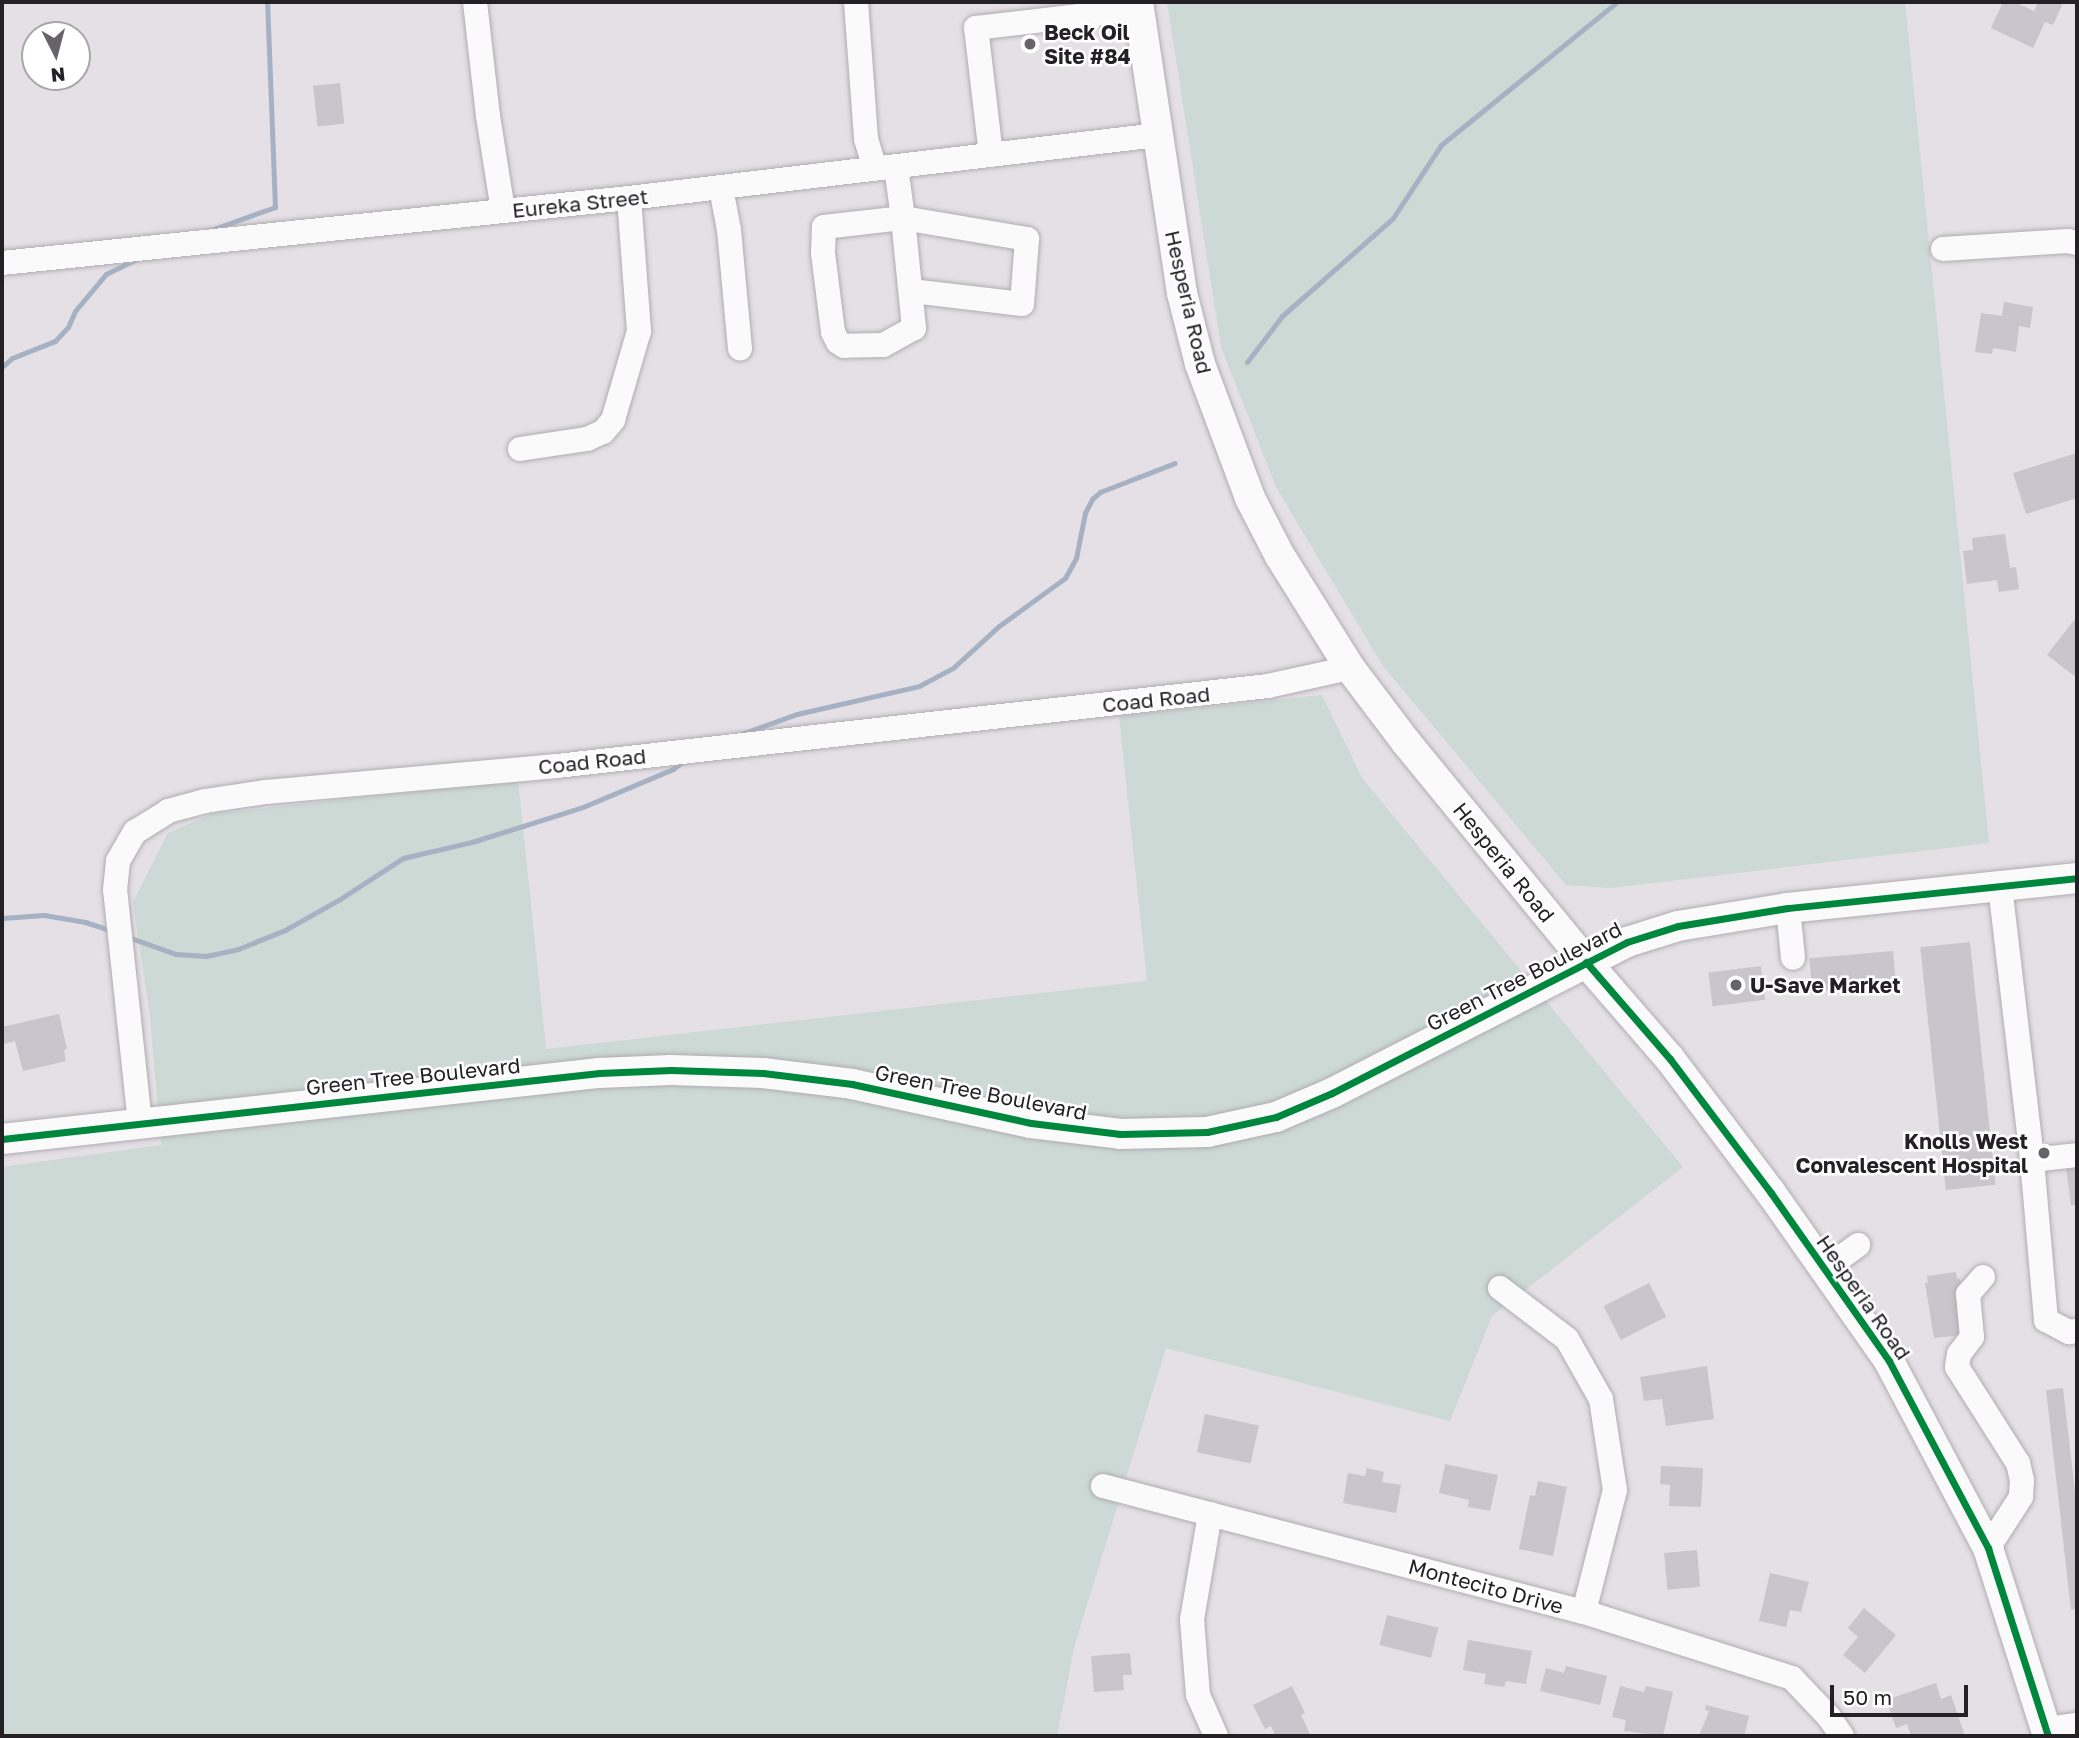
<!DOCTYPE html>
<html>
<head>
<meta charset="utf-8">
<style>
  body { margin:0 }
  #map { position:relative; width:2079px; height:1738px; overflow:hidden; background:#e4e0e6; font-family:"Golos Text",sans-serif }
  div>[style] { position:absolute }
  [style*='--x'] { left:calc(var(--x)*1px); top:calc(var(--y)*1px); width:calc(var(--w)*1px); rotate:calc(var(--a)*1deg) }
  .green>* { inset:0; background:#ccd9d4 }
  .stream>* { height:5px; margin:-2.5px; padding:0 2.5px; transform-origin:2.5px; border-radius:2.5px; background:#a6b2c4 }
  .building>* { inset:0; background:#cac4cc; transform-origin:0 0 }
  .roads { filter:drop-shadow(0 0 2px #b0acb2) drop-shadow(0 0 2px #b0acb2) }
  .minor>* { height:24px; margin:-12px; padding:0 12px; transform-origin:12px; border-radius:12px; background:#fbfafb }
  .major>* { height:30px; margin:-15px; padding:0 15px; transform-origin:15px; border-radius:15px; background:#fbfafb }
  .cycleway>* { height:7px; margin:-3.5px; padding:0 3.5px; transform-origin:3.5px; border-radius:3.5px; background:#00873e }
  .dots>* { width:19px; height:19px; translate:-50% -50%; box-sizing:border-box; border:4px solid #fff; border-radius:50% }
  span { translate:-50% -50%; white-space:nowrap; text-align:center; line-height:1.15; -webkit-text-stroke:5px #fff; paint-order:stroke }
  .poi-label { font-size:21px; color:#242126; font-weight:700 }
  .left { translate:0 -50%; text-align:left }
  .right { translate:-100% -50%; text-align:right }
  .street-label { font-size:21px; color:#242126 }
  .frame { position:absolute; inset:0; border:4px solid #242126; pointer-events:none }
  .north { position:absolute; left:21px; top:21px; width:70px; height:70px; box-sizing:border-box; background:#fff; border:2px solid #a7a6a8; border-radius:50%; rotate:174deg; font-size:19px; font-weight:700; line-height:28px; text-align:center; color:#242126 }
  .north::after { content:''; display:block; margin:auto; width:24px; height:32px; background:#676469; clip-path:polygon(50% 0,100% 100%,50% 72%,0 100%) }
  .scale { position:absolute; left:1830px; top:1685px; width:138px; height:32px; box-sizing:border-box; border:4px solid #242126; border-top:0; padding-left:9px; font-size:21px; line-height:24px; white-space:nowrap; color:#242126; -webkit-text-stroke:5px #fff; paint-order:stroke }
</style>
</head>
<body>
<div id="map">
  <div class="green">
    <div style="clip-path:polygon(1167px 2px,1905px 2px,1989px 843px,1611px 888px,1566px 885px,1383px 666px,1276px 487px,1221px 347px)"></div>
    <div style="clip-path:polygon(1322px 695px,1362px 778px,1683px 1167px,1492px 1316px,1450px 1421px,1166px 1348px,1075px 1644px,1057px 1736px,2px 1736px,2px 1167px,161px 1145px,150px 1017px,133px 902px,168px 833px,212px 814px,518px 780px,546px 1049px,1147px 981px,1119px 716px)"></div>
  </div>
  <div class="stream">
    <div style="--x:208;--y:231;--w:71;--a:-19.7"></div>
    <div style="--x:275;--y:207;--w:205;--a:-92.2"></div>
    <div style="--x:1247;--y:362;--w:58;--a:-52.7"></div>
    <div style="--x:1282;--y:316;--w:148;--a:-41.4"></div>
    <div style="--x:1393;--y:218;--w:87;--a:-56.7"></div>
    <div style="--x:1441;--y:145;--w:227;--a:-39.1"></div>
    <div style="--x:2;--y:367;--w:13;--a:-42"></div>
    <div style="--x:12;--y:358;--w:46;--a:-21.6"></div>
    <div style="--x:55;--y:341;--w:19;--a:-47"></div>
    <div style="--x:68;--y:327;--w:17;--a:-66"></div>
    <div style="--x:75;--y:311;--w:48;--a:-50"></div>
    <div style="--x:106;--y:274;--w:34;--a:-26"></div>
    <div style="--x:741;--y:734;--w:59;--a:-19.7"></div>
    <div style="--x:797;--y:714;--w:125;--a:-12.9"></div>
    <div style="--x:919;--y:686;--w:38;--a:-28"></div>
    <div style="--x:953;--y:668;--w:62;--a:-42.4"></div>
    <div style="--x:999;--y:626;--w:82;--a:-36"></div>
    <div style="--x:1065;--y:578;--w:23;--a:-61"></div>
    <div style="--x:1076;--y:558;--w:46;--a:-78.7"></div>
    <div style="--x:1085;--y:513;--w:16;--a:-63"></div>
    <div style="--x:1092;--y:499;--w:11;--a:-41"></div>
    <div style="--x:1100;--y:492;--w:80;--a:-21.1"></div>
    <div style="--x:2;--y:918;--w:42;--a:-4.1"></div>
    <div style="--x:44;--y:915;--w:42;--a:9.7"></div>
    <div style="--x:85;--y:922;--w:28;--a:18"></div>
    <div style="--x:128;--y:937;--w:51;--a:19.5"></div>
    <div style="--x:176;--y:954;--w:30;--a:4"></div>
    <div style="--x:206;--y:956;--w:33;--a:-12"></div>
    <div style="--x:238;--y:949;--w:51;--a:-22"></div>
    <div style="--x:285;--y:930;--w:63;--a:-29.4"></div>
    <div style="--x:340;--y:899;--w:75;--a:-33.1"></div>
    <div style="--x:403;--y:858;--w:71;--a:-13.1"></div>
    <div style="--x:472;--y:842;--w:116;--a:-17.5"></div>
    <div style="--x:583;--y:807;--w:98;--a:-22.9"></div>
    <div style="--x:673;--y:769;--w:11;--a:-38"></div>
  </div>
  <div class="building">
    <div style="clip-path:polygon(2003px 2px,2014px 2px,2034px 11px,2038px 2px,2063px 3px,2053px 25px,2045px 22px,2033px 48px,1991px 28px)"></div>
    <div style="left:340px;top:83px;width:41px;height:27px;rotate:84deg"></div>
    <div style="clip-path:polygon(2004px 302px,2033px 307px,2030px 328px,2019px 326px,2016px 352px,1993px 348px,1992px 354px,1975px 352px,1981px 313px,2002px 316px)"></div>
    <div style="clip-path:polygon(2077px 453px,2077px 498px,2026px 514px,2013px 473px)"></div>
    <div style="clip-path:polygon(2005px 534px,2010px 568px,2016px 567px,2019px 589px,1999px 592px,1997px 580px,1967px 584px,1963px 551px,1973px 550px,1972px 538px)"></div>
    <div style="clip-path:polygon(2077px 616px,2077px 678px,2047px 655px)"></div>
    <div style="left:1970px;top:942px;width:244px;height:50px;rotate:84deg"></div>
    <div style="left:1893px;top:951px;width:33px;height:84px;rotate:85deg"></div>
    <div style="left:1761px;top:966px;width:34px;height:53px;rotate:83deg"></div>
    <div style="clip-path:polygon(59px 1014px,67px 1049px,64px 1050px,66px 1061px,23px 1071px,15px 1041px,4px 1044px,2px 1027px)"></div>
    <div style="clip-path:polygon(2077px 1166px,2077px 1205px,2071px 1205px,2066px 1168px)"></div>
    <div style="clip-path:polygon(1956px 1272px,1957px 1279px,1960px 1279px,1965px 1315px,1963px 1335px,1934px 1338px,1925px 1283px,1928px 1283px,1927px 1276px)"></div>
    <div style="left:1649px;top:1283px;width:38px;height:51px;rotate:63deg"></div>
    <div style="clip-path:polygon(1707px 1366px,1714px 1419px,1666px 1426px,1662px 1399px,1644px 1401px,1640px 1377px)"></div>
    <div style="clip-path:polygon(2063px 1388px,2077px 1509px,2077px 1609px,2071px 1610px,2046px 1390px)"></div>
    <div style="left:1205px;top:1414px;width:55px;height:39px;rotate:12deg"></div>
    <div style="clip-path:polygon(1445px 1464px,1498px 1475px,1490px 1511px,1468px 1507px,1469px 1500px,1439px 1493px)"></div>
    <div style="clip-path:polygon(1661px 1466px,1703px 1468px,1701px 1507px,1669px 1506px,1670px 1485px,1660px 1484px)"></div>
    <div style="clip-path:polygon(1367px 1468px,1384px 1472px,1382px 1482px,1401px 1485px,1396px 1513px,1343px 1503px,1348px 1473px,1365px 1476px)"></div>
    <div style="clip-path:polygon(1538px 1481px,1567px 1487px,1553px 1556px,1519px 1549px,1530px 1495px,1535px 1496px)"></div>
    <div style="left:1697px;top:1550px;width:37px;height:33px;rotate:85deg"></div>
    <div style="clip-path:polygon(1770px 1573px,1809px 1582px,1801px 1612px,1790px 1610px,1786px 1627px,1759px 1621px)"></div>
    <div style="clip-path:polygon(1864px 1608px,1896px 1635px,1865px 1673px,1843px 1655px,1858px 1637px,1848px 1628px)"></div>
    <div style="left:1387px;top:1615px;width:53px;height:31px;rotate:14deg"></div>
    <div style="clip-path:polygon(1468px 1640px,1532px 1651px,1526px 1684px,1506px 1681px,1504px 1687px,1484px 1684px,1486px 1674px,1463px 1670px)"></div>
    <div style="clip-path:polygon(1130px 1653px,1132px 1675px,1123px 1675px,1124px 1690px,1094px 1692px,1091px 1656px)"></div>
    <div style="clip-path:polygon(1566px 1666px,1607px 1676px,1600px 1705px,1540px 1691px,1546px 1668px,1564px 1673px)"></div>
    <div style="clip-path:polygon(1936px 1683px,1941px 1699px,1951px 1695px,1965px 1736px,1911px 1736px,1907px 1724px,1896px 1728px,1886px 1700px)"></div>
    <div style="clip-path:polygon(1292px 1686px,1305px 1713px,1301px 1715px,1311px 1736px,1276px 1736px,1271px 1726px,1265px 1729px,1253px 1705px)"></div>
    <div style="clip-path:polygon(1620px 1686px,1644px 1692px,1646px 1686px,1673px 1692px,1663px 1736px,1624px 1731px,1626px 1720px,1612px 1717px)"></div>
    <div style="clip-path:polygon(1706px 1705px,1749px 1716px,1744px 1736px,1699px 1736px,1709px 1711px,1705px 1710px)"></div>
  </div>
  <div class="roads">
    <div class="minor">
      <div style="--x:475;--y:2;--w:115;--a:83.5"></div>
      <div style="--x:488;--y:116;--w:96;--a:81"></div>
      <div style="--x:856;--y:2;--w:137;--a:85.8"></div>
      <div style="--x:866;--y:139;--w:31;--a:73"></div>
      <div style="--x:991;--y:155;--w:128;--a:-96.7"></div>
      <div style="--x:976;--y:28;--w:163;--a:-6.7"></div>
      <div style="--x:896;--y:167;--w:51;--a:82.2"></div>
      <div style="--x:903;--y:218;--w:111;--a:84.3"></div>
      <div style="--x:914;--y:328;--w:35;--a:151"></div>
      <div style="--x:883;--y:345;--w:39;--a:179"></div>
      <div style="--x:844;--y:346;--w:7;--a:-146"></div>
      <div style="--x:838;--y:342;--w:11;--a:-117"></div>
      <div style="--x:833;--y:332;--w:80;--a:-97.2"></div>
      <div style="--x:823;--y:253;--w:26;--a:-88"></div>
      <div style="--x:824;--y:227;--w:80;--a:-6.5"></div>
      <div style="--x:903;--y:218;--w:126;--a:9.6"></div>
      <div style="--x:1027;--y:239;--w:65;--a:94.4"></div>
      <div style="--x:1022;--y:304;--w:112;--a:-173.3"></div>
      <div style="--x:721;--y:188;--w:43;--a:79.2"></div>
      <div style="--x:729;--y:230;--w:119;--a:84.7"></div>
      <div style="--x:1943;--y:249;--w:125;--a:-3.7"></div>
      <div style="--x:2068;--y:241;--w:9;--a:13"></div>
      <div style="--x:2;--y:263;--w:630;--a:-5.92"></div>
      <div style="--x:629;--y:198;--w:532;--a:-6.8"></div>
      <div style="--x:520;--y:449;--w:68;--a:-8.5"></div>
      <div style="--x:587;--y:439;--w:17;--a:-24"></div>
      <div style="--x:603;--y:432;--w:16;--a:-50"></div>
      <div style="--x:613;--y:420;--w:93;--a:-73.7"></div>
      <div style="--x:639;--y:331;--w:133;--a:-94.3"></div>
      <div style="--x:2000;--y:886;--w:276;--a:83.3"></div>
      <div style="--x:2032;--y:1160;--w:45;--a:-6.3"></div>
      <div style="--x:1788;--y:908;--w:50;--a:84.3"></div>
      <div style="--x:140;--y:1123;--w:234;--a:-96.1"></div>
      <div style="--x:115;--y:890;--w:29;--a:-84"></div>
      <div style="--x:118;--y:861;--w:34;--a:-60"></div>
      <div style="--x:135;--y:832;--w:39;--a:-32"></div>
      <div style="--x:168;--y:811;--w:38;--a:-15"></div>
      <div style="--x:205;--y:801;--w:62;--a:-8.4"></div>
      <div style="--x:266;--y:792;--w:292;--a:-5.1"></div>
      <div style="--x:557;--y:766;--w:715;--a:-6.42"></div>
      <div style="--x:1268;--y:686;--w:84;--a:-12.4"></div>
      <div style="--x:2032;--y:1160;--w:161;--a:85"></div>
      <div style="--x:2046;--y:1320;--w:26;--a:28"></div>
      <div style="--x:2069;--y:1332;--w:8;--a:-7"></div>
      <div style="--x:1825;--y:1269;--w:41;--a:-36"></div>
      <div style="--x:1983;--y:1277;--w:23;--a:131"></div>
      <div style="--x:1968;--y:1294;--w:43;--a:84.7"></div>
      <div style="--x:1972;--y:1337;--w:21;--a:127"></div>
      <div style="--x:1959;--y:1354;--w:13;--a:99"></div>
      <div style="--x:1957;--y:1367;--w:114;--a:57.6"></div>
      <div style="--x:2018;--y:1463;--w:18;--a:77"></div>
      <div style="--x:2022;--y:1481;--w:16;--a:94"></div>
      <div style="--x:2021;--y:1497;--w:61;--a:122.9"></div>
      <div style="--x:1500;--y:1288;--w:84;--a:37.3"></div>
      <div style="--x:1567;--y:1339;--w:69;--a:60.5"></div>
      <div style="--x:1601;--y:1399;--w:92;--a:81.3"></div>
      <div style="--x:1615;--y:1490;--w:126;--a:104.3"></div>
      <div style="--x:1103;--y:1486;--w:497;--a:14.7"></div>
      <div style="--x:1584;--y:1612;--w:218;--a:17.6"></div>
      <div style="--x:1792;--y:1678;--w:54;--a:46.5"></div>
      <div style="--x:1829;--y:1717;--w:23;--a:56"></div>
      <div style="--x:1210;--y:1514;--w:107;--a:99.7"></div>
      <div style="--x:1192;--y:1619;--w:76;--a:85.5"></div>
      <div style="--x:1198;--y:1695;--w:45;--a:66.3"></div>
      <div style="--x:2047;--y:1729;--w:30;--a:-8"></div>
    </div>
    <div class="major">
      <div style="--x:1138;--y:2;--w:294;--a:81.4"></div>
      <div style="--x:1182;--y:293;--w:73;--a:75.8"></div>
      <div style="--x:1200;--y:364;--w:143;--a:69.5"></div>
      <div style="--x:1250;--y:498;--w:65;--a:62.7"></div>
      <div style="--x:1280;--y:556;--w:132;--a:58"></div>
      <div style="--x:1350;--y:668;--w:93;--a:52.9"></div>
      <div style="--x:1406;--y:742;--w:284;--a:50.7"></div>
      <div style="--x:1586;--y:962;--w:128;--a:49.1"></div>
      <div style="--x:1670;--y:1059;--w:168;--a:53"></div>
      <div style="--x:1771;--y:1193;--w:205;--a:54.9"></div>
      <div style="--x:1889;--y:1361;--w:212;--a:62.1"></div>
      <div style="--x:1988;--y:1548;--w:197;--a:72.3"></div>
      <div style="--x:2;--y:1139;--w:601;--a:-6.31"></div>
      <div style="--x:599;--y:1073;--w:72;--a:-2.4"></div>
      <div style="--x:671;--y:1070;--w:92;--a:1.9"></div>
      <div style="--x:763;--y:1073;--w:90;--a:7"></div>
      <div style="--x:852;--y:1084;--w:183;--a:12.3"></div>
      <div style="--x:1031;--y:1123;--w:90;--a:7"></div>
      <div style="--x:1120;--y:1134;--w:87;--a:-1.3"></div>
      <div style="--x:1207;--y:1132;--w:71;--a:-12.3"></div>
      <div style="--x:1276;--y:1117;--w:61;--a:-23.2"></div>
      <div style="--x:1332;--y:1093;--w:331;--a:-27.1"></div>
      <div style="--x:1627;--y:942;--w:53;--a:-17.4"></div>
      <div style="--x:1678;--y:926;--w:111;--a:-9.3"></div>
      <div style="--x:1788;--y:908;--w:291;--a:-5.9"></div>
    </div>
  </div>
  <div class="cycleway">
    <div style="--x:1586;--y:962;--w:128;--a:49.1"></div>
    <div style="--x:1670;--y:1059;--w:168;--a:53"></div>
    <div style="--x:1771;--y:1193;--w:205;--a:54.9"></div>
    <div style="--x:1889;--y:1361;--w:212;--a:62.1"></div>
    <div style="--x:1988;--y:1548;--w:197;--a:72.3"></div>
    <div style="--x:2;--y:1139;--w:601;--a:-6.31"></div>
    <div style="--x:599;--y:1073;--w:72;--a:-2.4"></div>
    <div style="--x:671;--y:1070;--w:92;--a:1.9"></div>
    <div style="--x:763;--y:1073;--w:90;--a:7"></div>
    <div style="--x:852;--y:1084;--w:183;--a:12.3"></div>
    <div style="--x:1031;--y:1123;--w:90;--a:7"></div>
    <div style="--x:1120;--y:1134;--w:87;--a:-1.3"></div>
    <div style="--x:1207;--y:1132;--w:71;--a:-12.3"></div>
    <div style="--x:1276;--y:1117;--w:61;--a:-23.2"></div>
    <div style="--x:1332;--y:1093;--w:331;--a:-27.1"></div>
    <div style="--x:1627;--y:942;--w:53;--a:-17.4"></div>
    <div style="--x:1678;--y:926;--w:111;--a:-9.3"></div>
    <div style="--x:1788;--y:908;--w:291;--a:-5.9"></div>
  </div>
  <div class="dots">
    <div style="left:1030px;top:44px;background:#676469"></div>
    <div style="left:1736px;top:985px;background:#676469"></div>
    <div style="left:2044px;top:1153px;background:#676469"></div>
  </div>
  <div class="poi-label">
    <span class="left" style="left:1044px;top:44px">Beck Oil<br>Site #84</span>
    <span class="left" style="left:1750px;top:985px">U-Save Market</span>
    <span class="right" style="left:2028px;top:1153px">Knolls West<br>Convalescent Hospital</span>
  </div>
  <div class="street-label">
    <span style="left:580px;top:203px;rotate:-6deg">Eureka Street</span>
    <span style="left:1189px;top:302px;rotate:77deg">Hesperia Road</span>
    <span style="left:1156px;top:699px;rotate:-6deg">Coad Road</span>
    <span style="left:592px;top:761px;rotate:-6deg">Coad Road</span>
    <span style="left:1504px;top:862px;rotate:51deg">Hesperia Road</span>
    <span style="left:1524px;top:976px;rotate:-27deg">Green Tree Boulevard</span>
    <span style="left:413px;top:1076px;rotate:-6deg">Green Tree Boulevard</span>
    <span style="left:981px;top:1092px;rotate:11deg">Green Tree Boulevard</span>
    <span style="left:1864px;top:1297px;rotate:55deg">Hesperia Road</span>
    <span style="left:1486px;top:1586px;rotate:15deg">Montecito Drive</span>
  </div>
  <div class="frame"></div>
  <div class="north">N</div>
  <div class="scale">50 m</div>
</div>
</body>
</html>
